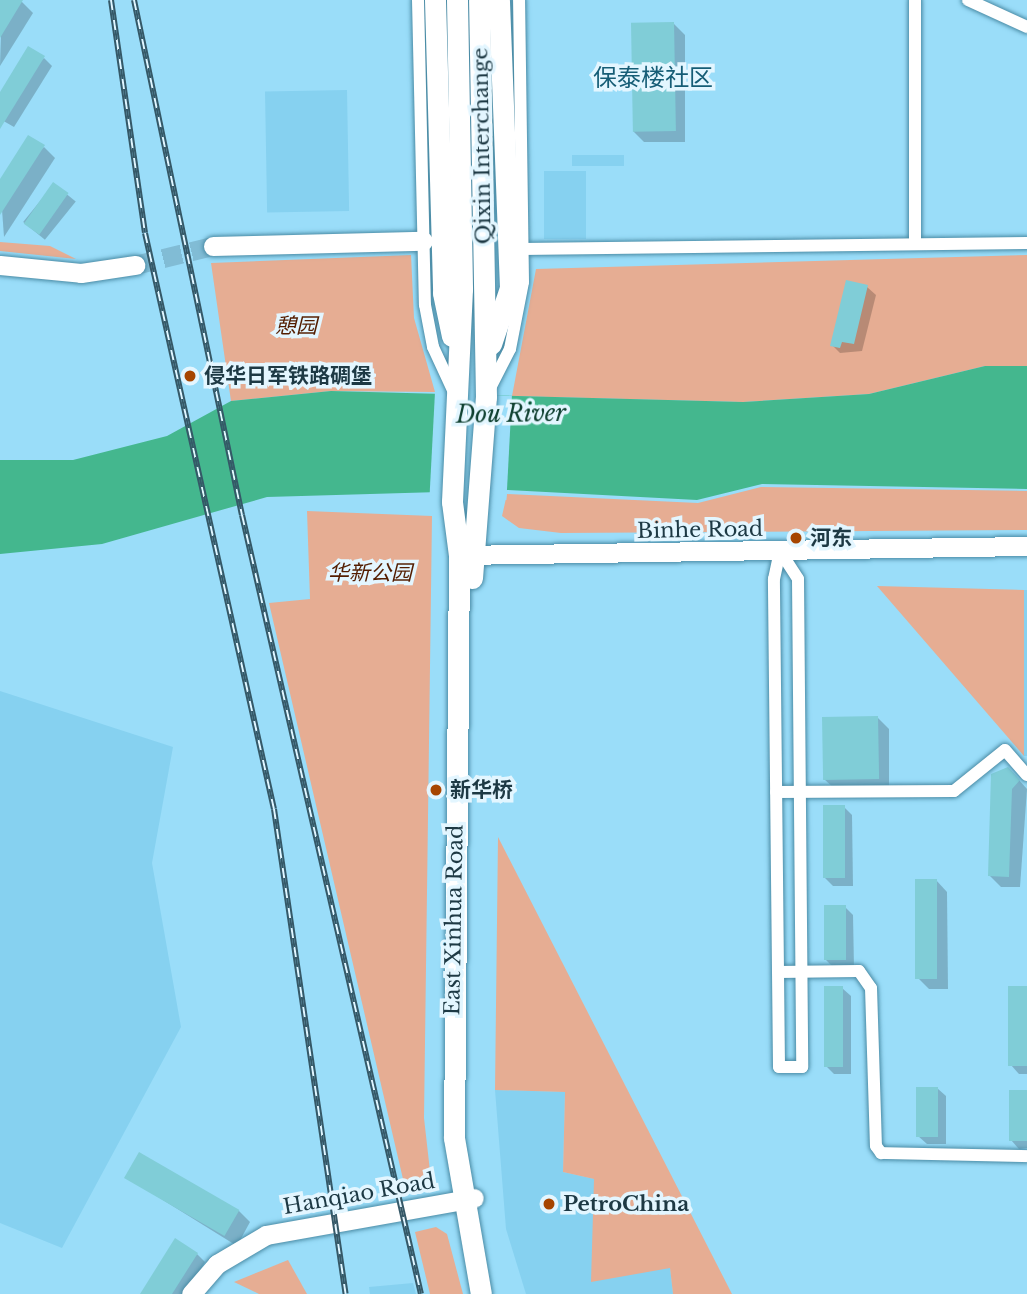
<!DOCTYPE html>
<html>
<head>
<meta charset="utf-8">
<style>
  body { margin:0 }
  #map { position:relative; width:1027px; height:1294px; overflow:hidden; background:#9addf9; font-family:"Libre Baskerville","Noto Sans SC",serif }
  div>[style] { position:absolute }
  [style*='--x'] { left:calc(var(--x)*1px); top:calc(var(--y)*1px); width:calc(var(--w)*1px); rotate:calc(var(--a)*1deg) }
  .built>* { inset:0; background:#86d1f0; transform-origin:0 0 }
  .green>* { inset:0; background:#e6ad93 }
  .water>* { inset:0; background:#44b78e }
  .pier>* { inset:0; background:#9addf9; transform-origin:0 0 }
  .shadow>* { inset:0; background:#0003; transform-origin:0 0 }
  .building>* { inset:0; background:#80cdd7; transform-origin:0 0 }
  .secondary-tunnel>* { height:19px; margin-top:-9.5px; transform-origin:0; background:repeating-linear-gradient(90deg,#81bcd5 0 19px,transparent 0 29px) }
  .roads { filter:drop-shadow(0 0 2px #4a8ba5) drop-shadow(0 0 2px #4a8ba5) }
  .street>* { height:12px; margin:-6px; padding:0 6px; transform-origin:6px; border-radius:6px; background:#fff }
  .secondary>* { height:19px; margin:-9.5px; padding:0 9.5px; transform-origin:9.5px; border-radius:9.5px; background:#fff }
  .primary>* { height:21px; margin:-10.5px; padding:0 10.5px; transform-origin:10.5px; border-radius:10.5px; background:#fff }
  .rail>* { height:6px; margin-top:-3px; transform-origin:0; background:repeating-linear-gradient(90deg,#e3f6ff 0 10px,#355867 0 20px); box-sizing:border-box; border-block:2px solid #355867 }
  .dots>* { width:19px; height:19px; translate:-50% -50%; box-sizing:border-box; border:4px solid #e3f6ff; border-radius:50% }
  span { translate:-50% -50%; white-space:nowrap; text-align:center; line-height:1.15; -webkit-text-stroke:7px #e3f6ff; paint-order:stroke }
  .street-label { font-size:21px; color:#1d3944 }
  .park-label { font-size:21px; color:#531d00; font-style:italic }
  .poi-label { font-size:21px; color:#1d3944; font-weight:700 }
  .left { translate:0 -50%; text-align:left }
  .water-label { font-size:23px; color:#0f4030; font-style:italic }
  .quarter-label { font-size:24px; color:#165d76 }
</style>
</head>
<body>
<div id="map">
  <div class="built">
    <div style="left:347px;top:90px;width:121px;height:82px;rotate:89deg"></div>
    <div style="left:572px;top:155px;width:52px;height:11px"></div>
    <div style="left:544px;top:171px;width:42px;height:68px"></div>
    <div style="left:1024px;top:590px;width:3px;height:166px"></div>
    <div style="clip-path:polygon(0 691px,173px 747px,152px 863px,181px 1027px,62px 1248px,0 1223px)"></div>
    <div style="clip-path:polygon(495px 1090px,565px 1092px,563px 1172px,594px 1179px,670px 1267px,673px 1294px,526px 1294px,506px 1229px)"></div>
    <div style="clip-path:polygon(413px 1283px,416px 1294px,370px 1294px,369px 1287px)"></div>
  </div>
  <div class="green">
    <div style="clip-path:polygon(0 242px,50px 246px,76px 259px,0 251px)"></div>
    <div style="clip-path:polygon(411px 255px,414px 318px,435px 392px,331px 391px,231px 401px,211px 263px)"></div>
    <div style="clip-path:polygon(1027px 255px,1027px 366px,985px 366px,869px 394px,743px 402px,512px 396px,536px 269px)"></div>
    <div style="clip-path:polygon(761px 487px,1027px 491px,1027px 530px,561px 533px,519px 528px,502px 516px,507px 494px,698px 503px)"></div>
    <div style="clip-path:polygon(307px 511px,432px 516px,424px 1118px,431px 1180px,406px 1192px,269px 603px,310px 599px)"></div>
    <div style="clip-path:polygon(877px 586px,1024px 590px,1024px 756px)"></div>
    <div style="clip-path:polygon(498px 837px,732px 1294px,673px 1294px,670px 1268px,591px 1282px,594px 1179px,563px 1172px,565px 1092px,495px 1090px)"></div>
    <div style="clip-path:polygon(436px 1227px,447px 1234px,463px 1294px,430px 1294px,415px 1232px)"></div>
    <div style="clip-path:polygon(288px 1260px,307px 1294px,259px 1294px,234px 1282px)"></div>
  </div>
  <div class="water">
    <div style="clip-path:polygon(985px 366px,1027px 366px,1027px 489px,762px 484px,697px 500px,508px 490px,267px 497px,102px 544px,0 554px,0 460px,73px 460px,167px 436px,231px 401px,331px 391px,743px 402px,869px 394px)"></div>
  </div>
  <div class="pier">
    <div style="left:435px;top:392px;width:77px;height:104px;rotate:3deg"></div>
  </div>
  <div class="shadow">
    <div style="clip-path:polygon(2px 0,20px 0,33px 13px,0 66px)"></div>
    <div style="clip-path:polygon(674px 24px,685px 35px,685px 142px,644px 142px,633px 131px)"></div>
    <div style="clip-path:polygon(44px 58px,52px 66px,14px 127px,0 119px,0 95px)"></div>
    <div style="clip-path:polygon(44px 147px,55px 158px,4px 237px,0 182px)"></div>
    <div style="left:54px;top:184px;width:28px;height:49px;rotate:39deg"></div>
    <div style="clip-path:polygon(867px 287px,876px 295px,862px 351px,840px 353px,832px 345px)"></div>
    <div style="clip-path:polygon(189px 374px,197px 378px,195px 381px,188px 378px)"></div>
    <div style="clip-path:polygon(878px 718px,889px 729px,889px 790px,836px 790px,824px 779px)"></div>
    <div style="clip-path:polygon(993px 775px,1019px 780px,1027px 789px,1020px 887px,1001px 887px,989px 875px)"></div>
    <div style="clip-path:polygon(844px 807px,852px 815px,853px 886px,833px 886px,825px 878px)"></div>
    <div style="clip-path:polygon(936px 880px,947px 892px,948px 989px,929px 989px,918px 978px)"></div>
    <div style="clip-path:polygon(845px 907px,853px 915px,854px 968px,834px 968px,826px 960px)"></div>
    <div style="clip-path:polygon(1027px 987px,1027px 1074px,1019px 1074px,1011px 1065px)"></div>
    <div style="clip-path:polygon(842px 988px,851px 996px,851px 1074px,834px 1074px,826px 1066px)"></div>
    <div style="clip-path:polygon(937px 1088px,946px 1096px,946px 1144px,927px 1144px,918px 1136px)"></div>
    <div style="clip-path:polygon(1027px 1092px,1027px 1148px,1019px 1149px,1011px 1140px)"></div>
    <div style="clip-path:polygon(126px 1177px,239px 1211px,250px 1222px,237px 1246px)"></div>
    <div style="clip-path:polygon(197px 1254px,205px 1262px,186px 1294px,144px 1294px)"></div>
  </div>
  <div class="building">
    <div style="clip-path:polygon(0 0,23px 0,0 38px)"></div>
    <div style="left:674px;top:22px;width:109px;height:43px;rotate:89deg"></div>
    <div style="clip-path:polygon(28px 46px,45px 56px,0 129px,0 92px)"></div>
    <div style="clip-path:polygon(28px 135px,45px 145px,0 215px,0 179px)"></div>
    <div style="left:53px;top:182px;width:19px;height:51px;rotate:35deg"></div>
    <div style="clip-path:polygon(846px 280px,868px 285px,854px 344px,842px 342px,840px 348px,830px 346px)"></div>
    <div style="left:878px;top:716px;width:63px;height:56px;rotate:89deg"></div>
    <div style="clip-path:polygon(1008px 767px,1020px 780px,1012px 789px,1009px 877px,988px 876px,991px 774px)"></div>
    <div style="left:845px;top:805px;width:73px;height:22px;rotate:90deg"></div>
    <div style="left:915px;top:879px;width:22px;height:100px"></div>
    <div style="left:846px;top:905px;width:55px;height:22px;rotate:90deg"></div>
    <div style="left:824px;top:986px;width:19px;height:81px"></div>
    <div style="left:1008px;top:986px;width:19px;height:80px"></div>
    <div style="left:916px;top:1087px;width:22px;height:50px"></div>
    <div style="left:1009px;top:1090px;width:18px;height:51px"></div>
    <div style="left:139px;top:1152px;width:116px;height:30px;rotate:30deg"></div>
    <div style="clip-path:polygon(175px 1238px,198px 1253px,172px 1294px,140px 1294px)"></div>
  </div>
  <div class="secondary-tunnel">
    <div style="--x:135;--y:265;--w:80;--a:-13.7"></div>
  </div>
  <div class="roads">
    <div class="street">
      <div style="--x:418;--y:0;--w:305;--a:88.7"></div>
      <div style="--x:425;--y:305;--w:43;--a:79.2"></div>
      <div style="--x:433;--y:347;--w:47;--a:65.1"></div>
      <div style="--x:915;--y:0;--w:244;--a:90"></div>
      <div style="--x:968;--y:0;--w:65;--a:24.6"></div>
      <div style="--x:521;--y:249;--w:506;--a:-0.68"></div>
      <div style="--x:489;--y:390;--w:46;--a:-62.9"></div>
      <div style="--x:510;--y:349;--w:68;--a:-79"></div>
      <div style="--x:523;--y:282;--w:282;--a:-90.8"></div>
      <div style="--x:780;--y:551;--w:33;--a:57"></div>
      <div style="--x:798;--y:579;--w:488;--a:89.5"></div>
      <div style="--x:802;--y:1067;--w:23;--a:180"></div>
      <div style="--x:779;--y:1067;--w:488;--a:-90.6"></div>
      <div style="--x:774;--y:579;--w:29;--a:-78"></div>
      <div style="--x:776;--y:792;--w:178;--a:-0.3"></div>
      <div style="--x:954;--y:791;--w:65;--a:-38.8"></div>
      <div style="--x:1005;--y:750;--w:33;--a:49"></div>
      <div style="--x:778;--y:972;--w:81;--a:-0.7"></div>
      <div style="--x:859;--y:971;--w:21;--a:55"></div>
      <div style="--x:871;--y:988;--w:158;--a:88.2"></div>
      <div style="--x:876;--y:1146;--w:9;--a:54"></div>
      <div style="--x:881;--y:1153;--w:146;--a:1.2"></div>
    </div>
    <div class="secondary">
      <div style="--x:213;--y:246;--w:210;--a:-1.4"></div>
      <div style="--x:0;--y:265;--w:81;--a:5.6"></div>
      <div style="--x:81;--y:273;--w:55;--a:-8.4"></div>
      <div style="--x:460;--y:555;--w:567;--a:-0.91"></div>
      <div style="--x:191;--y:1294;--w:40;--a:-49"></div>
      <div style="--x:217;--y:1264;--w:57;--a:-30.6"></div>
      <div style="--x:266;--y:1235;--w:211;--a:-10.1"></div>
    </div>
    <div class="primary">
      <div style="--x:435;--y:0;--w:293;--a:88.4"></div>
      <div style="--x:443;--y:293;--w:44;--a:78.2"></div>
      <div style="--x:457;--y:0;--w:289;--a:89"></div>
      <div style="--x:462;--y:289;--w:213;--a:92.7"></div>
      <div style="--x:452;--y:502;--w:53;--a:82.5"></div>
      <div style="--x:459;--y:555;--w:583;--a:90.49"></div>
      <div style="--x:454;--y:1138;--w:158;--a:80.2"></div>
      <div style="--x:491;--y:344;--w:59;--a:-71.3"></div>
      <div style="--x:510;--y:288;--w:288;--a:-92.2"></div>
      <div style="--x:472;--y:578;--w:182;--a:-85.6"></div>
      <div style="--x:486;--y:397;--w:397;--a:-91"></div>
    </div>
  </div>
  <div class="rail">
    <div style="--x:111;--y:0;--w:235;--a:81.7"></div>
    <div style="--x:145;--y:233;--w:590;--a:77.38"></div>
    <div style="--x:274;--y:809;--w:490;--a:81.6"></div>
    <div style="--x:134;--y:0;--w:526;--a:78.16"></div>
    <div style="--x:242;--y:515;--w:799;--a:77.06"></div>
  </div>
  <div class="dots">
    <div style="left:190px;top:376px;background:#a64500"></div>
    <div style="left:796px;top:538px;background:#a64500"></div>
    <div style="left:436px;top:790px;background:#a64500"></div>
    <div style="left:549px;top:1204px;background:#a64500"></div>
  </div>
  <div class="street-label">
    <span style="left:482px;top:146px;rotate:-91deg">Qixin Interchange</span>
    <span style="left:700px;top:530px;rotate:-1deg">Binhe Road</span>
    <span style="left:454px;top:920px;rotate:-89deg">East Xinhua Road</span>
    <span style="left:359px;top:1194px;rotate:-10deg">Hanqiao Road</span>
  </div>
  <div class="park-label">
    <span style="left:296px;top:326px">憩园</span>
    <span style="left:370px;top:573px">华新公园</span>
  </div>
  <div class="poi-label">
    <span class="left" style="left:204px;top:376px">侵华日军铁路碉堡</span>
    <span class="left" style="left:810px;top:538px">河东</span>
    <span class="left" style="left:450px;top:790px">新华桥</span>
    <span class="left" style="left:563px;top:1204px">PetroChina</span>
  </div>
  <div class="water-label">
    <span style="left:511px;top:414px;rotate:-1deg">Dou River</span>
  </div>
  <div class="quarter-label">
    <span style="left:653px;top:78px">保泰楼社区</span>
  </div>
</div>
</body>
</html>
